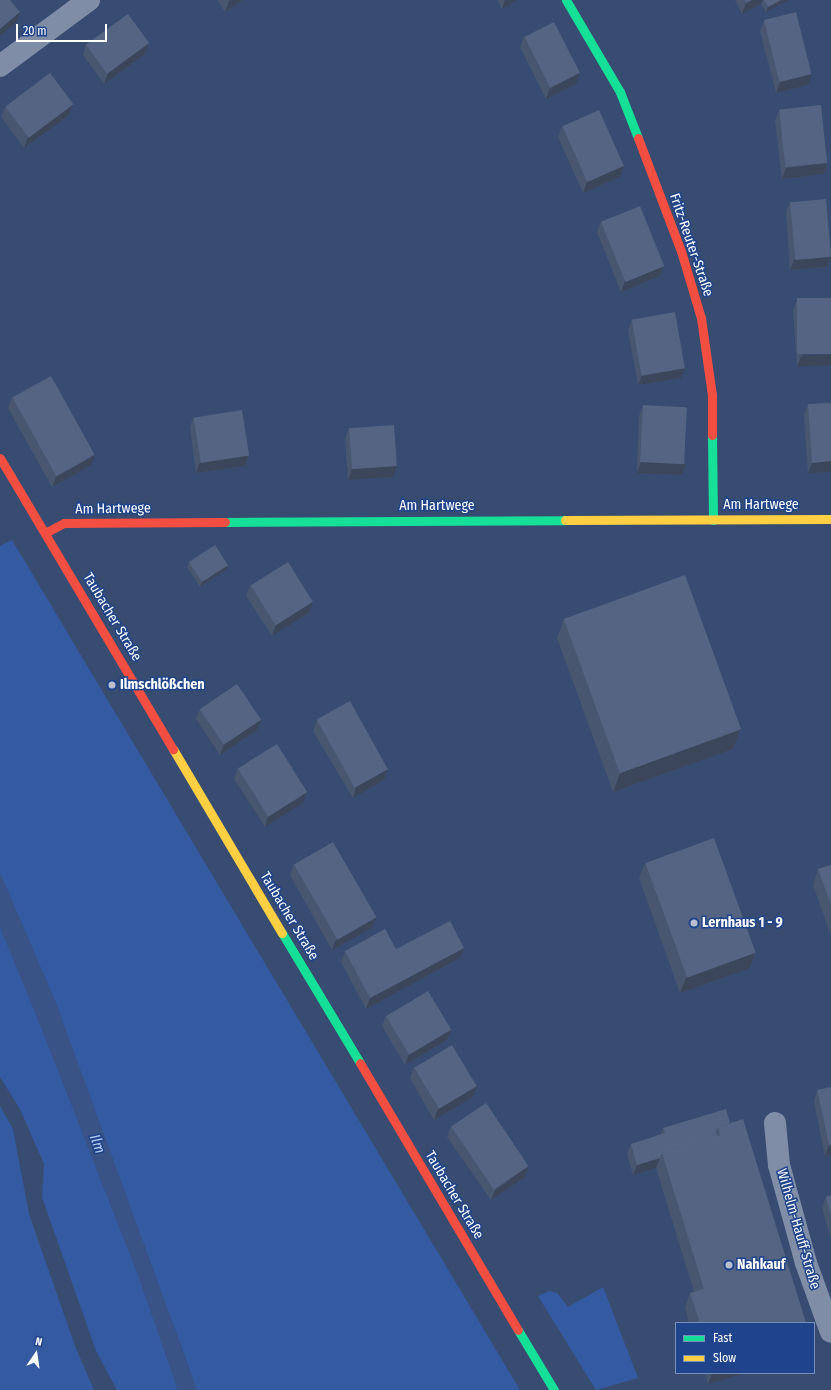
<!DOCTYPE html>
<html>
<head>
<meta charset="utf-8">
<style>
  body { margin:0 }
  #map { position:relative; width:831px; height:1390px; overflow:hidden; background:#384c72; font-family:"Fira Sans Condensed",sans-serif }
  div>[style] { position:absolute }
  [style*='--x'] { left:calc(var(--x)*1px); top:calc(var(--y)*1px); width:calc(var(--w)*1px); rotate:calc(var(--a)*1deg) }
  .green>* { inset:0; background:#345ba1 }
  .water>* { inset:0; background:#395386 }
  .street>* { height:22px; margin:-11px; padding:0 11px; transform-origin:11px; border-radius:11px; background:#7f8da7 }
  .fast>* { height:9px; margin:-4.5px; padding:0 4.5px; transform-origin:4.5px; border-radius:4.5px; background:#16e098 }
  .slow>* { height:9px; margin:-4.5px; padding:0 4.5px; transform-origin:4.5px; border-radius:4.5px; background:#ffcf43 }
  .jam>* { height:9px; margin:-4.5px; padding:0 4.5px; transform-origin:4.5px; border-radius:4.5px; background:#f24e42 }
  .wall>* { inset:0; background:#485670 }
  .shaded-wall>* { inset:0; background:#3b465b }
  .building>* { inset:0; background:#546482; transform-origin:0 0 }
  .dots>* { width:11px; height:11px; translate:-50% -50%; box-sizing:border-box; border:2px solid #1f448b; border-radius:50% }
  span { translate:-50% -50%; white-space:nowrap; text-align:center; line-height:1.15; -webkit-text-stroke:3px #1f448b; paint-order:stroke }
  .street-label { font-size:14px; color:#fff }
  .poi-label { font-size:14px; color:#fff; font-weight:700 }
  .left { translate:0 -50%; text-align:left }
  .water-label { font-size:15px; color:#b7cdf3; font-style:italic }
  .legend { position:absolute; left:675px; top:1322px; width:140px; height:52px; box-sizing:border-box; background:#1f448b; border:1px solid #798fb9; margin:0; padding:5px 7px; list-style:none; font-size:12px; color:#fff }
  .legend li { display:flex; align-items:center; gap:8px; height:20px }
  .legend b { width:20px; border:1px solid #798fb9 }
  .north { position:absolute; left:16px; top:1334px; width:40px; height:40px; -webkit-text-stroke:3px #1f448b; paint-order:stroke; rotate:13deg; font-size:11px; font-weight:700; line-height:16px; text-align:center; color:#fff }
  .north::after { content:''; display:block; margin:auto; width:14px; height:18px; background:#fff; clip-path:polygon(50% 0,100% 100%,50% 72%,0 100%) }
  .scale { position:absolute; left:16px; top:24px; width:91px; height:18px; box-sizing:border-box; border:2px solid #fff; border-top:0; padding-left:5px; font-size:12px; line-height:14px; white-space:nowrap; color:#fff; -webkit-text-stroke:3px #1f448b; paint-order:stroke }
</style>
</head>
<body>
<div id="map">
  <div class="green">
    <div style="clip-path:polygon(12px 540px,520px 1390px,197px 1390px,55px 1001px,0 873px,0 546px)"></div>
    <div style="clip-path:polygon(0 927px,36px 1014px,139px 1277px,178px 1390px,117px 1390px,96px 1351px,42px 1197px,44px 1164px,20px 1109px,0 1077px)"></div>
    <div style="clip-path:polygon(0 1106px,13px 1129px,29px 1214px,75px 1346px,94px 1390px,0 1390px)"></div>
    <div style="clip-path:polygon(603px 1287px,638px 1378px,596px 1390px,538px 1296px,549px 1291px,557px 1293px,568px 1307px)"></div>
  </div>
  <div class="water">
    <div style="clip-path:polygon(0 873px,55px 1001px,197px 1390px,178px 1390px,139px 1277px,36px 1014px,0 927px)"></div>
  </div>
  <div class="street">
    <div style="--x:0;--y:66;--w:111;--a:-36.6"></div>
    <div style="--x:775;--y:1123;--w:42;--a:84.6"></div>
    <div style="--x:779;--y:1165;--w:102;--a:74.6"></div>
    <div style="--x:806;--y:1263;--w:73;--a:70.1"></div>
  </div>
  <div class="fast">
    <div style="--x:566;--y:0;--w:107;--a:59.6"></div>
    <div style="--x:620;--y:92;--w:49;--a:68.6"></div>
    <div style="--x:712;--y:435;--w:85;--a:89.3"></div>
    <div style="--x:225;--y:522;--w:340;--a:-0.3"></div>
    <div style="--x:282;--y:933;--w:152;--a:59"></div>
    <div style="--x:518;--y:1330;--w:70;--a:59"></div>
  </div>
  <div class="slow">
    <div style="--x:565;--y:520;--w:266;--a:-0.2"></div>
    <div style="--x:173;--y:749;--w:214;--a:59.4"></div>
  </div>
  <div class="jam">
    <div style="--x:638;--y:138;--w:121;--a:69.2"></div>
    <div style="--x:681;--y:251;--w:70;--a:73.4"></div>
    <div style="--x:701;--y:318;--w:78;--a:81.9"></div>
    <div style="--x:712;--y:395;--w:40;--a:90"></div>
    <div style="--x:0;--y:458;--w:339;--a:59.3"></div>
    <div style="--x:45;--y:533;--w:21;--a:-28"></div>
    <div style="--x:64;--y:523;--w:161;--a:-0.4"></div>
    <div style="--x:360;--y:1063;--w:310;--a:59.4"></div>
  </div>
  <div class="wall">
    <div style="clip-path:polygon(217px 0,243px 0,225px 12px)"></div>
    <div style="clip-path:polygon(497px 0,517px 0,502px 9px)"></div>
    <div style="clip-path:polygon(735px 0,789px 0,766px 12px,761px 4px,742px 14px)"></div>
    <div style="clip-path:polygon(764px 21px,808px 85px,776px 93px,760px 31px)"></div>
    <div style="clip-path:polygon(524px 36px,576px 84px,546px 99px,520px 47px)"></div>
    <div style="clip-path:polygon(149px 43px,145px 54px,104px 84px,83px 55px,86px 44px)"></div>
    <div style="clip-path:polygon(5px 107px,69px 115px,24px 148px,1px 117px)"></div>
    <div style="clip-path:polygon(779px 110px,827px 163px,824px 174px,782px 179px,775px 121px)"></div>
    <div style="clip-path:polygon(562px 126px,624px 166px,620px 177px,583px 193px,558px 137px)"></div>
    <div style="clip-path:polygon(790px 202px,827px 267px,790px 270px,786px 212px)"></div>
    <div style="clip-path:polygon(601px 221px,664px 266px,660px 276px,621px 292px,597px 232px)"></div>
    <div style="clip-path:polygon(831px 298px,797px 367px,793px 311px,797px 300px)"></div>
    <div style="clip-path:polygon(632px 320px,681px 378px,638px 385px,628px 330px)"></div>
    <div style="clip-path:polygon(12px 397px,91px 465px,52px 487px,8px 408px)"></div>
    <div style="clip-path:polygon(831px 403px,831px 472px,808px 473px,804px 415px,808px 404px)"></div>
    <div style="clip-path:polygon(643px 405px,686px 464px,682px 475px,637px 473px,639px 416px)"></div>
    <div style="clip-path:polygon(193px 417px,249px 455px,245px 466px,196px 473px,190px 428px)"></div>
    <div style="clip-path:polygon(349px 428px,397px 466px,393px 477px,348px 480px,345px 439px)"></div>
    <div style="clip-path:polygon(189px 561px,228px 565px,226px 570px,200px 587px,187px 567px)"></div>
    <div style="clip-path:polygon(250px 585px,309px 613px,272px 636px,246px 596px)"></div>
    <div style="clip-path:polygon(564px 619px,740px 730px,733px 749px,613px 792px,557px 638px)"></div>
    <div style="clip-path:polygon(200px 709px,261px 720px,257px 730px,220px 755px,196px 719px)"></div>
    <div style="clip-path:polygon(317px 720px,388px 769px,384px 780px,353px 798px,313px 731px)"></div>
    <div style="clip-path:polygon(238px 768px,303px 803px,265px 827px,234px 779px)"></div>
    <div style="clip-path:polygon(645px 863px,750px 968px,680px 993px,639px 878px)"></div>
    <div style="clip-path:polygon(294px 864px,372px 928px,332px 950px,290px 875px)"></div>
    <div style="clip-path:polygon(831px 865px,831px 936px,813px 885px,818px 869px)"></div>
    <div style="clip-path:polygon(464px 948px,460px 958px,366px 1009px,341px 962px,345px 951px,396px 949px)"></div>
    <div style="clip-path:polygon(386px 1016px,451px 1030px,447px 1040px,405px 1065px,382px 1026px)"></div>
    <div style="clip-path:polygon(414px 1067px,473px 1097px,434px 1120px,410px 1078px)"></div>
    <div style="clip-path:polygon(817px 1090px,831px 1155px,825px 1156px,814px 1101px)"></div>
    <div style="clip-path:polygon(730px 1123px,806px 1323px,689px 1323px,685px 1308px,690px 1293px,694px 1292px,656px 1168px,633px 1175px,627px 1154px,631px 1144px,660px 1135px,663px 1128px)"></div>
    <div style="clip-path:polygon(451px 1126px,529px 1166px,525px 1177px,491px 1200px,447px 1137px)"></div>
    <div style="clip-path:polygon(831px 1195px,831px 1240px,822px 1208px,826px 1197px)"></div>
    <div style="clip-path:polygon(705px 1373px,746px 1373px,708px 1384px)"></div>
  </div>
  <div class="shaded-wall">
    <div style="clip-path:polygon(231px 0,243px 0,225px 12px,229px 1px)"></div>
    <div style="clip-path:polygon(505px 0,517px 0,502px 9px)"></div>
    <div style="clip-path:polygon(752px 0,763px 0,761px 4px,742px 14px,746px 3px)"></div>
    <div style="clip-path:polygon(781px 0,789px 0,766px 12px,768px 7px)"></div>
    <div style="clip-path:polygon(20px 12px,16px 22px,0 36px,0 29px)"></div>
    <div style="clip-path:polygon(149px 43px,145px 54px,104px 84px,108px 73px)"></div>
    <div style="clip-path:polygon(580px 73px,576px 84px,546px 99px,550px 88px)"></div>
    <div style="clip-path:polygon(812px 74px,808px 85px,776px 93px,780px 82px)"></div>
    <div style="clip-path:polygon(73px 104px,69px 115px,24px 148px,28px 137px)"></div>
    <div style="clip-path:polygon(827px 163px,824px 174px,782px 179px,786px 168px)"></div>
    <div style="clip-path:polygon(624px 166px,620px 177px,583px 193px,587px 182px)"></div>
    <div style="clip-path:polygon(831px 257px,827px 267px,790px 270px,794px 259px)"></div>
    <div style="clip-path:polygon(664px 266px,660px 276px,621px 292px,625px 281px)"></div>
    <div style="clip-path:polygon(831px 354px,831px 365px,797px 367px,801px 356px)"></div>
    <div style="clip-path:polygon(685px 368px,681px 378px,638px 385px,642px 375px)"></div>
    <div style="clip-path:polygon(95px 455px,91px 465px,52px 487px,56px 477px)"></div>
    <div style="clip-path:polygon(249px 455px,245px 466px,196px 473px,200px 462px)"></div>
    <div style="clip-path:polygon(831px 461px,831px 472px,808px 473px,812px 463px)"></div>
    <div style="clip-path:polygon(641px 462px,686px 464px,682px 475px,637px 473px)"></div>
    <div style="clip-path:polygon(397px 466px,393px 477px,348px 480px,352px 469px)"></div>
    <div style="clip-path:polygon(228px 565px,226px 570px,200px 587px,202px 581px)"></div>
    <div style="clip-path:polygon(313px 602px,309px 613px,272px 636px,276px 625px)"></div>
    <div style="clip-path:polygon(261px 720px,257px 730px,220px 755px,224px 744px)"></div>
    <div style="clip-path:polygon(740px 730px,733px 749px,613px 792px,620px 773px)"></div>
    <div style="clip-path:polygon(388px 769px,384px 780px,353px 798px,356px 787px)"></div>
    <div style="clip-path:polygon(307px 792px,303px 803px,265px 827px,268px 816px)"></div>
    <div style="clip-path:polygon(376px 918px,372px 928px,332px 950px,336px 940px)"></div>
    <div style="clip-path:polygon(464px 948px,460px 958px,366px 1009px,370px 998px)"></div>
    <div style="clip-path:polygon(755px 953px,750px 968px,680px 993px,686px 978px)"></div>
    <div style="clip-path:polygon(451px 1030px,447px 1040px,405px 1065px,409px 1054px)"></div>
    <div style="clip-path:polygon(477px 1086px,473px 1097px,434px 1120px,438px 1109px)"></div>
    <div style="clip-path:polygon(829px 1145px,831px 1145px,831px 1155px,825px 1156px)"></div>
    <div style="clip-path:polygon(660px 1158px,656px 1168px,633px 1175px,637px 1165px)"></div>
    <div style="clip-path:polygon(529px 1166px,525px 1177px,491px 1200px,495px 1190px)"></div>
    <div style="clip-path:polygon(712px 1373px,746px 1373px,708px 1384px)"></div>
  </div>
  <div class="building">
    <div style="clip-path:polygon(0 0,10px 0,20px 12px,0 29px)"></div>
    <div style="clip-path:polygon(745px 0,752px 0,746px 3px)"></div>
    <div style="clip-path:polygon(764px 0,781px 0,768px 7px)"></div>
    <div style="left:796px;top:12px;width:64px;height:33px;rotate:76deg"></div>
    <div style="left:128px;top:14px;width:36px;height:52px;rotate:54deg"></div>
    <div style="left:554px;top:22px;width:57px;height:33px;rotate:63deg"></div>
    <div style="left:50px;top:73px;width:39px;height:56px;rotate:53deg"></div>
    <div style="left:821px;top:105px;width:58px;height:42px;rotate:84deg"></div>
    <div style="left:599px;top:110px;width:61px;height:40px;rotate:66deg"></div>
    <div style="left:826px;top:199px;width:58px;height:36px;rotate:85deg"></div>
    <div style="left:640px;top:206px;width:65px;height:42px;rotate:68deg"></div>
    <div style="left:831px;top:298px;width:56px;height:34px;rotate:90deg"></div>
    <div style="left:675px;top:312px;width:57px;height:44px;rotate:80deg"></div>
    <div style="left:51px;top:376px;width:90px;height:44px;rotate:61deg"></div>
    <div style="clip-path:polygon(831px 403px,831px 461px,812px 463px,808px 404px)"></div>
    <div style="left:643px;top:405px;width:44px;height:57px;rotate:3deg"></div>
    <div style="left:242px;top:410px;width:46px;height:49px;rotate:81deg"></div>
    <div style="left:394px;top:425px;width:41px;height:45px;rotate:86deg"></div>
    <div style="left:215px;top:545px;width:24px;height:31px;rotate:57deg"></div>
    <div style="left:288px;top:562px;width:47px;height:44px;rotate:58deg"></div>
    <div style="left:685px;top:575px;width:164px;height:129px;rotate:70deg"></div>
    <div style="left:237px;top:684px;width:43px;height:45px;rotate:56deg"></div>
    <div style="left:350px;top:701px;width:78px;height:38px;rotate:61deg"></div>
    <div style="left:277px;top:744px;width:57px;height:46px;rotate:58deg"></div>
    <div style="left:714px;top:838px;width:122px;height:73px;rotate:70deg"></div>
    <div style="left:333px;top:842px;width:87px;height:45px;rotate:60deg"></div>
    <div style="clip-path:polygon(831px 865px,831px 905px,818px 869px)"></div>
    <div style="clip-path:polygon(450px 921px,464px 948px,370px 998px,345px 951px,385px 929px,396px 949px)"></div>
    <div style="left:428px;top:991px;width:45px;height:49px;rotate:59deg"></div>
    <div style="left:452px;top:1045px;width:48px;height:44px;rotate:59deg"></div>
    <div style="clip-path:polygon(831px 1087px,831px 1145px,829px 1145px,817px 1090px)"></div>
    <div style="left:486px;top:1103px;width:76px;height:42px;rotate:56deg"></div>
    <div style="clip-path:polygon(726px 1109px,730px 1123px,718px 1127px,716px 1132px,717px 1136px,662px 1153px,660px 1158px,637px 1165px,631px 1144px,665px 1133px,663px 1128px)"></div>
    <div style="clip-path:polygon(743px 1119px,806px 1323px,700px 1323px,690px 1293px,704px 1289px,662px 1153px,720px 1135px,718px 1127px)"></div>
    <div style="clip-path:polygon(831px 1195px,831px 1216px,826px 1197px)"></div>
  </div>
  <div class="dots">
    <div style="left:112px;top:685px;background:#b9c0ce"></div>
    <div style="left:694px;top:923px;background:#b9c0ce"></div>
    <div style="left:729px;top:1265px;background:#b9c0ce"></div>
  </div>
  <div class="street-label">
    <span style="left:691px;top:245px;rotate:71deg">Fritz-Reuter-Straße</span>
    <span style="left:761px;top:505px">Am Hartwege</span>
    <span style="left:437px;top:506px">Am Hartwege</span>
    <span style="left:113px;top:509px;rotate:-1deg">Am Hartwege</span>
    <span style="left:112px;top:617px;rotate:59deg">Taubacher Straße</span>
    <span style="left:289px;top:916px;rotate:59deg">Taubacher Straße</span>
    <span style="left:454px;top:1195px;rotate:59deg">Taubacher Straße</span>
    <span style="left:798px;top:1229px;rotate:74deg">Wilhelm-Hauff-Straße</span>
  </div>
  <div class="poi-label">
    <span class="left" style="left:120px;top:685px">Ilmschlößchen</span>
    <span class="left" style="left:702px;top:923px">Lernhaus 1 - 9</span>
    <span class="left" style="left:737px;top:1265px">Nahkauf</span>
  </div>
  <div class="water-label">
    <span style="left:97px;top:1144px;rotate:70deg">Ilm</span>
  </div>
  <ul class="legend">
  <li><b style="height:5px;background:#16e098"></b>Fast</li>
  <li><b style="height:5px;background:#ffcf43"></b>Slow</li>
  </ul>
  <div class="north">N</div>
  <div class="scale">20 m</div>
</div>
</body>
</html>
